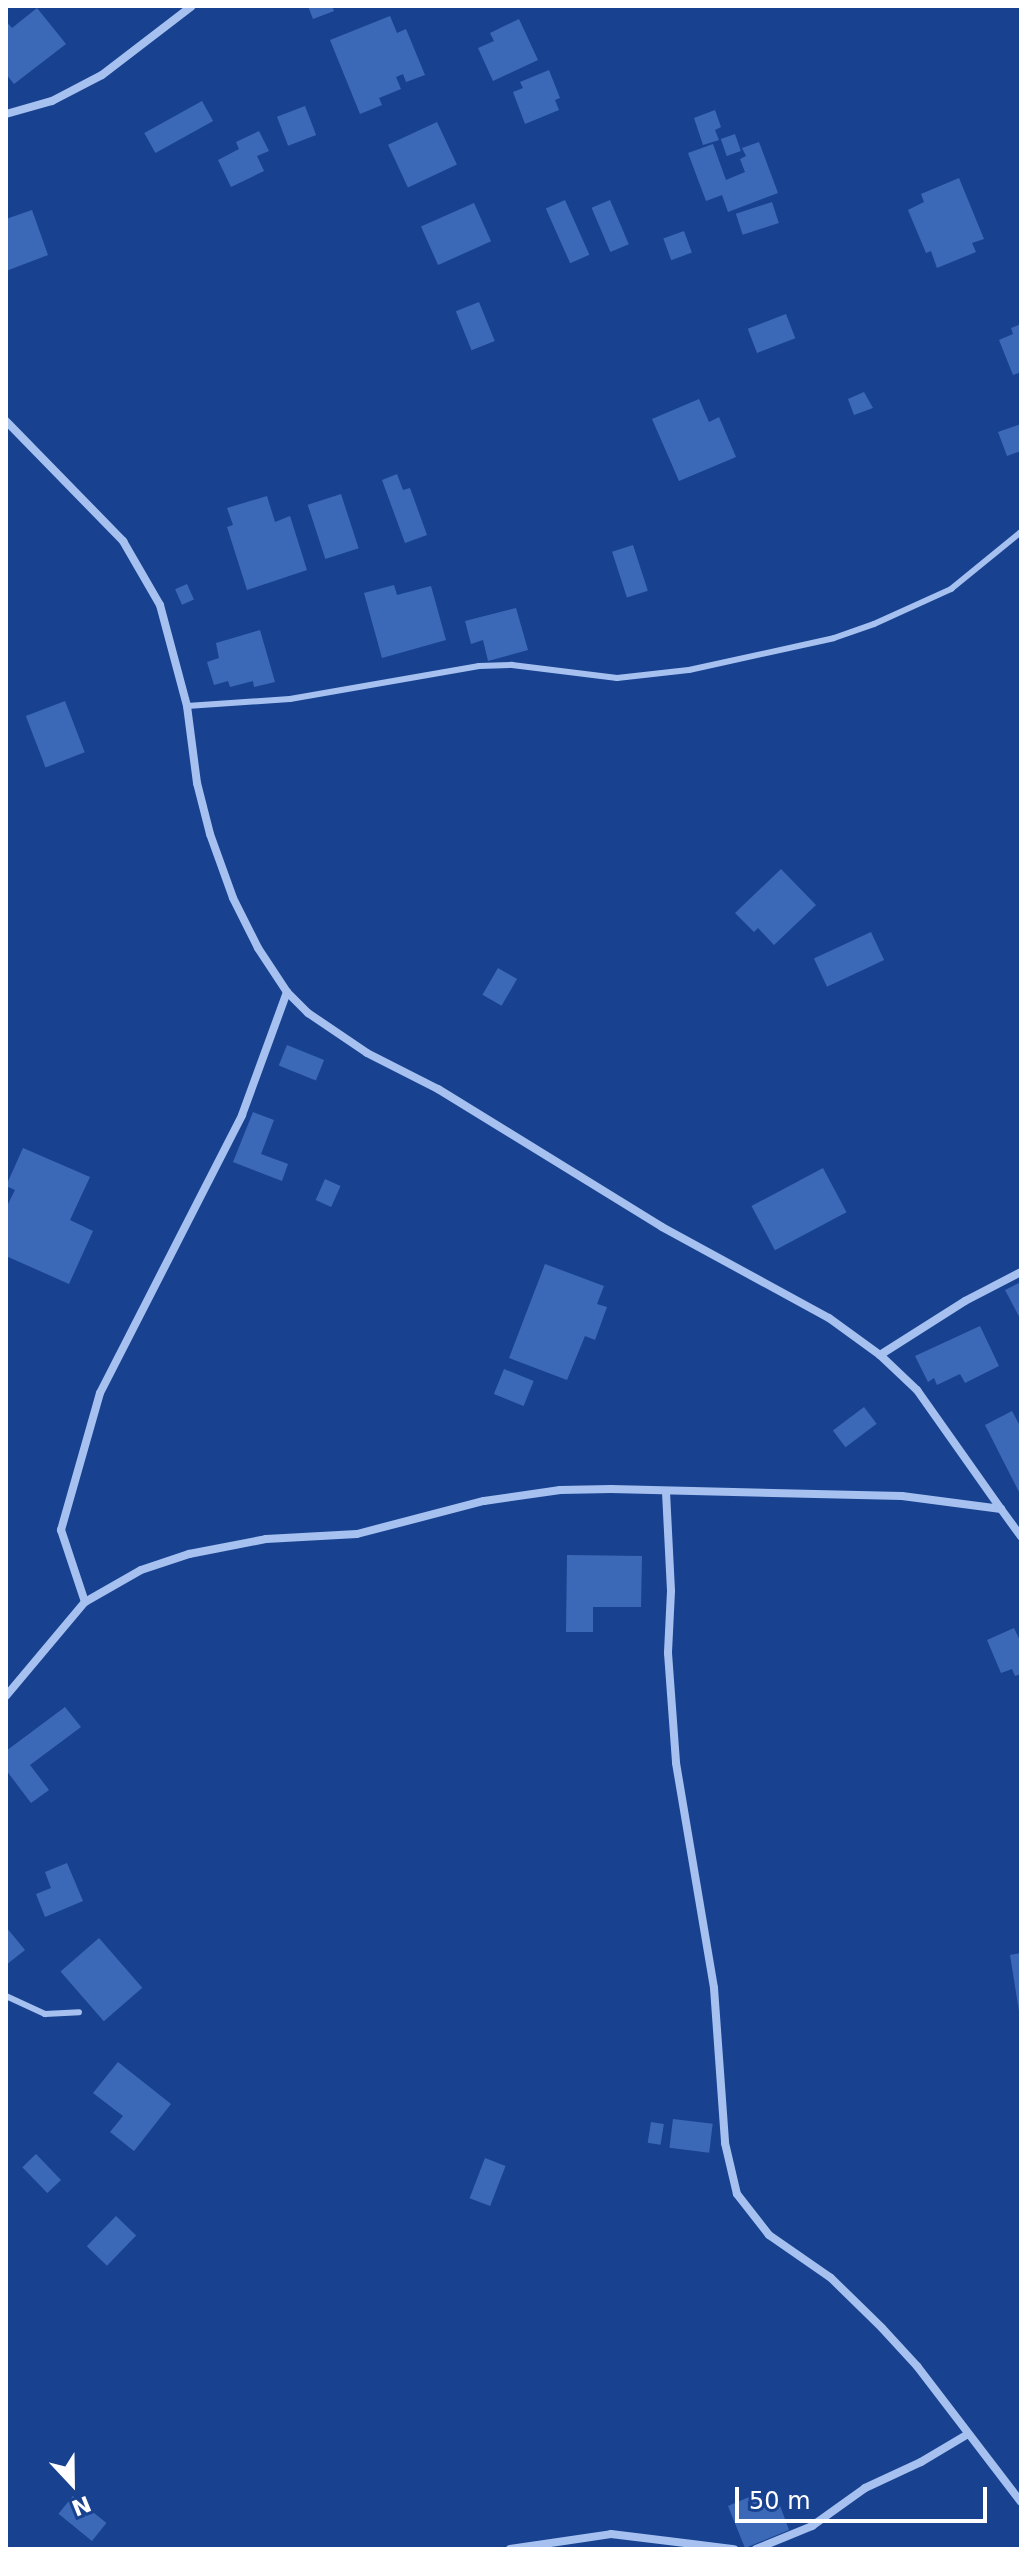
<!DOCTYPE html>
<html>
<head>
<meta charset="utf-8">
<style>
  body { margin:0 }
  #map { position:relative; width:1027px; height:2555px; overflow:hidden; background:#184290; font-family:"DejaVu Sans",sans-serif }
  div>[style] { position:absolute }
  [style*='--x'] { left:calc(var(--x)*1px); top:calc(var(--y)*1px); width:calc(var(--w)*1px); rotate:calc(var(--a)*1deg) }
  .building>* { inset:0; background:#3c69b7; transform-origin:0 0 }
  .lane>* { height:6px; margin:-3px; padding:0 3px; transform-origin:3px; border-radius:3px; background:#a6c1f0 }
  .street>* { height:8px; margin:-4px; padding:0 4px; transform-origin:4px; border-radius:4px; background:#a6c1f0 }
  span { translate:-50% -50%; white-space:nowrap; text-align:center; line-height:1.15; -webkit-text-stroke:7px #184290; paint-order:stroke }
  .frame { position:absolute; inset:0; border:8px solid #fff; pointer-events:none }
  .north { position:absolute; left:32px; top:2443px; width:80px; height:80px; -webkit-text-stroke:6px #184290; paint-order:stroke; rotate:158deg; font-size:22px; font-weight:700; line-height:32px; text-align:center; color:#fff }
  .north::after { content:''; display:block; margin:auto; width:28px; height:36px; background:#fff; clip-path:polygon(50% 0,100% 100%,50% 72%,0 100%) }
  .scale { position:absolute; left:735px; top:2487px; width:252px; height:36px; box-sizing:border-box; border:4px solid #fff; border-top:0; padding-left:10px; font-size:24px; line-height:28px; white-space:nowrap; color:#fff; -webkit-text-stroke:6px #184290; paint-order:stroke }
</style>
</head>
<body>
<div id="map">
  <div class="building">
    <div style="clip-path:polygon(308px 6px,332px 6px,334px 11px,313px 19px)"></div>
    <div style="clip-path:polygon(37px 8px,66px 44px,14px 84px,6px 74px,6px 21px,12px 28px)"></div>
    <div style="clip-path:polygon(390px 16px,397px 33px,406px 29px,425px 75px,406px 82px,403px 74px,396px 77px,401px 89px,379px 98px,382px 105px,360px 114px,330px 40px)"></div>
    <div style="clip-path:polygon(519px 19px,538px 60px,493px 81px,478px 48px,494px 41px,490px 33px)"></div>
    <div style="clip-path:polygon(549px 70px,560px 98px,555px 100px,559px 110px,525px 124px,513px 92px,523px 88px,520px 82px)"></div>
    <div style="left:202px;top:101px;width:23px;height:66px;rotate:61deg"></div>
    <div style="left:305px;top:106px;width:31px;height:30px;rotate:69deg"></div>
    <div style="clip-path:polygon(715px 110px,721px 127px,715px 130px,719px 140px,703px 145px,694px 118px)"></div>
    <div style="left:437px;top:122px;width:47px;height:54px;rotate:65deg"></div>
    <div style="clip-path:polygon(259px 131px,269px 151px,257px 156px,264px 171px,231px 187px,218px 160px,239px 149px,236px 142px)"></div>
    <div style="left:735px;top:134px;width:18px;height:15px;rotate:71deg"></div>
    <div style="clip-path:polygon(759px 142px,778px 193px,728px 212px,722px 195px,706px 201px,688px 153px,713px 144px,726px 180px,745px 172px,740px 159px,746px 156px,742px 148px)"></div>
    <div style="clip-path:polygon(959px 178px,984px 239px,972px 243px,976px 252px,937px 268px,931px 251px,926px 253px,908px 210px,924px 202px,921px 194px)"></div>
    <div style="left:565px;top:200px;width:60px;height:21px;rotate:66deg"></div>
    <div style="left:610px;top:200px;width:48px;height:20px;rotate:67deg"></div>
    <div style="left:772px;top:202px;width:22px;height:38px;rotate:72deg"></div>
    <div style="left:474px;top:203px;width:42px;height:58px;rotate:66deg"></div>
    <div style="clip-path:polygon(32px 210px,48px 255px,6px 271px,6px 219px)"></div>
    <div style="left:684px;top:231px;width:23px;height:22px;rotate:70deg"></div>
    <div style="left:479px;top:302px;width:42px;height:25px;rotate:68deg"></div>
    <div style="left:786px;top:314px;width:26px;height:41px;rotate:69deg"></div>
    <div style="clip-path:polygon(1021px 324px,1021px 372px,1013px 375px,999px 340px,1013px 334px,1011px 328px)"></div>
    <div style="clip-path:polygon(864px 392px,873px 408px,854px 415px,848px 399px)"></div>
    <div style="clip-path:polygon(699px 399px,709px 422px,719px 417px,736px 457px,679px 481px,652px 419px)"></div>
    <div style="clip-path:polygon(1021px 424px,1021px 451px,1007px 456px,998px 432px)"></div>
    <div style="clip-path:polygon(397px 474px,403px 490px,410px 488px,427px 535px,405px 543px,382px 480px)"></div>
    <div style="left:341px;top:494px;width:57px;height:35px;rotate:72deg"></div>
    <div style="clip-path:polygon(267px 496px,275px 522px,290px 516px,307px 570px,247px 590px,227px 527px,233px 525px,227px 508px)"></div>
    <div style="left:633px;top:545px;width:48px;height:22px;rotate:72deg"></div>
    <div style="left:187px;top:584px;width:17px;height:13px;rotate:66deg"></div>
    <div style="clip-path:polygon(394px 585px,397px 595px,431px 586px,446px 640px,382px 658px,364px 593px)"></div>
    <div style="clip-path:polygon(516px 608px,528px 650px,488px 661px,483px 640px,471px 644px,465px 621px)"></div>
    <div style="clip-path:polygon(260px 630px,275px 682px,254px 687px,253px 681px,230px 687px,228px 681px,214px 685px,207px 662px,219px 658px,216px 643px)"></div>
    <div style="left:65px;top:701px;width:55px;height:42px;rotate:69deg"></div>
    <div style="clip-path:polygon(781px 869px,816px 905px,774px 945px,758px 928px,754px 932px,735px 913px)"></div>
    <div style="left:871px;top:932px;width:31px;height:63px;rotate:65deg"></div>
    <div style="left:498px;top:968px;width:22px;height:31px;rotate:30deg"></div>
    <div style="left:287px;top:1045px;width:40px;height:22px;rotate:22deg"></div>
    <div style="clip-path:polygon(253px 1112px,274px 1120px,261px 1154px,288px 1164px,282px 1181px,233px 1162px)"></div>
    <div style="clip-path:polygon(23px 1148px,90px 1177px,70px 1220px,93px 1231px,69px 1284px,6px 1256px,6px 1208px,15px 1190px,6px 1186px)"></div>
    <div style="left:823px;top:1168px;width:50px;height:81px;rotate:62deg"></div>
    <div style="left:325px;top:1179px;width:17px;height:23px;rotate:24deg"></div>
    <div style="clip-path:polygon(545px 1264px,604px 1286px,597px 1304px,607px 1307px,595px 1340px,585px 1336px,567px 1380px,509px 1358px)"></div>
    <div style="clip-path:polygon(1021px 1282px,1021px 1320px,1005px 1290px)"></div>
    <div style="clip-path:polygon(980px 1326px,999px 1366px,965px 1383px,960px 1374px,937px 1385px,934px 1378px,928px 1382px,915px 1356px)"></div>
    <div style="left:504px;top:1369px;width:32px;height:27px;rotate:22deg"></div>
    <div style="left:864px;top:1407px;width:21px;height:39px;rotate:53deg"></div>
    <div style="clip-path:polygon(1012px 1411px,1021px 1428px,1019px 1492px,985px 1425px)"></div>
    <div style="clip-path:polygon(567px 1555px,642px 1556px,641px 1607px,593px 1607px,593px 1632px,566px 1632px)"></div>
    <div style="clip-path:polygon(1014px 1628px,1021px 1643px,1021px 1674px,1015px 1676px,1012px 1669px,1001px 1673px,987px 1640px)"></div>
    <div style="clip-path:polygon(65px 1707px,81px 1727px,30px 1765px,49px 1790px,31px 1803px,6px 1770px,6px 1751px)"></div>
    <div style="clip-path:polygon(67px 1863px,83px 1901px,45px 1917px,36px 1894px,51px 1888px,45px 1872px)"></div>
    <div style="clip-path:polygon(6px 1927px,25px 1950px,6px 1965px)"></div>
    <div style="left:99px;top:1938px;width:66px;height:51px;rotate:49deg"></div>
    <div style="clip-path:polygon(1021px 1953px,1021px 2011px,1019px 2011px,1010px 1955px)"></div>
    <div style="clip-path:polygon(118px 2062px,171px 2104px,134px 2151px,110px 2132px,123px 2116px,93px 2093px)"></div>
    <div style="left:673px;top:2119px;width:40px;height:29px;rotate:7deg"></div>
    <div style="left:651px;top:2122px;width:13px;height:21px;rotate:9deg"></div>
    <div style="left:36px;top:2154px;width:36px;height:19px;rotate:46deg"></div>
    <div style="left:485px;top:2158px;width:22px;height:43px;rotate:21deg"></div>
    <div style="left:116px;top:2216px;width:28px;height:42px;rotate:44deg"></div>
    <div style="clip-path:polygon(761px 2492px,767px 2507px,779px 2503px,789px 2530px,745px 2548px,728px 2506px)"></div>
    <div style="left:73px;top:2496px;width:43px;height:23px;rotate:39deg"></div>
  </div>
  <div class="lane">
    <div style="--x:187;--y:706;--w:103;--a:-3.9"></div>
    <div style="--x:290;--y:699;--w:192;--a:-9.9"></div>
    <div style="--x:479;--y:666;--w:33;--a:-2"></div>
    <div style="--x:512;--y:665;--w:106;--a:7.1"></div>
    <div style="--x:617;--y:678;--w:72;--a:-6.3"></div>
    <div style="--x:689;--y:670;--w:148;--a:-12.4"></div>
    <div style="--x:834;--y:638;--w:42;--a:-19.3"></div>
    <div style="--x:874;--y:624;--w:85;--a:-24.4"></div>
    <div style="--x:951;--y:589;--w:90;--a:-39.2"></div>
    <div style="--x:6;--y:1996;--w:43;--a:24.8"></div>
    <div style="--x:45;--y:2014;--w:34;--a:-3"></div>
  </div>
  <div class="street">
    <div style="--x:6;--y:114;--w:48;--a:-15.8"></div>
    <div style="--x:52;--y:101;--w:56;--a:-27.5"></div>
    <div style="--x:102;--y:75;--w:113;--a:-37.5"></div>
    <div style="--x:6;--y:421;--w:168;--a:45.7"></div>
    <div style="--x:123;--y:541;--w:74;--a:60"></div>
    <div style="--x:160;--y:605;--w:105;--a:75"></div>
    <div style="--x:187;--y:706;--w:78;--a:82.6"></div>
    <div style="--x:197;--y:783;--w:53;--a:75.7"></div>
    <div style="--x:210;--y:834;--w:68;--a:70.2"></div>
    <div style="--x:233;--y:898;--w:56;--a:63.4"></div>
    <div style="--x:258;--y:948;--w:53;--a:56.6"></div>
    <div style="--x:287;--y:992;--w:30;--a:45"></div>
    <div style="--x:308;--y:1013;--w:71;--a:34.1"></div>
    <div style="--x:367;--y:1053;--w:80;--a:26.9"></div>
    <div style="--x:438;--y:1089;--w:263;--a:31.6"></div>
    <div style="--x:662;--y:1227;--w:190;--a:28.6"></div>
    <div style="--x:829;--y:1318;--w:63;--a:36"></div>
    <div style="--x:880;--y:1355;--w:51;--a:43.4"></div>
    <div style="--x:917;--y:1390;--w:146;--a:54.8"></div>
    <div style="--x:880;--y:1355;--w:101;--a:-32.4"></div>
    <div style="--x:965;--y:1301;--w:63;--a:-27.4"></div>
    <div style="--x:666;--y:1492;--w:99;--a:87.1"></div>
    <div style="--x:671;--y:1591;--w:62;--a:92.8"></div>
    <div style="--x:668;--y:1653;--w:110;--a:85.8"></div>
    <div style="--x:676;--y:1763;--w:228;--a:80.4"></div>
    <div style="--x:714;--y:1988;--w:155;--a:85.9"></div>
    <div style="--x:725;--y:2143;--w:52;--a:76.8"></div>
    <div style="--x:737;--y:2194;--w:52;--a:52"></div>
    <div style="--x:769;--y:2235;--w:75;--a:34.7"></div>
    <div style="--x:831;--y:2278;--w:71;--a:44.4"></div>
    <div style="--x:882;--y:2328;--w:52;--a:47.4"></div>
    <div style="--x:917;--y:2366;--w:171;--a:52.6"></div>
    <div style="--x:85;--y:1602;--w:76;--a:-108.4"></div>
    <div style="--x:61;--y:1530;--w:142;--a:-74.1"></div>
    <div style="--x:100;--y:1393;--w:312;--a:-62.9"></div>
    <div style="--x:242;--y:1115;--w:131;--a:-69.9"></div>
    <div style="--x:6;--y:1696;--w:123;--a:-50"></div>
    <div style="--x:85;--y:1602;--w:64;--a:-29.7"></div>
    <div style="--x:141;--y:1570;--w:51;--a:-18.4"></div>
    <div style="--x:189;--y:1554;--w:78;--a:-11"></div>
    <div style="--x:266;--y:1539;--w:91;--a:-3.1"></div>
    <div style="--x:357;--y:1534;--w:131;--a:-14.6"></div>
    <div style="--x:484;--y:1501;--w:77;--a:-8.2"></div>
    <div style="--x:560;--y:1490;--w:51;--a:-1.1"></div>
    <div style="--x:611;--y:1489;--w:291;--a:1.4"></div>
    <div style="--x:902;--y:1496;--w:100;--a:7.5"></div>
    <div style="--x:1001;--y:1509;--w:34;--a:54"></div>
    <div style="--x:510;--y:2549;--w:102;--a:-8.4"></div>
    <div style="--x:611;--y:2534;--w:124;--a:7"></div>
    <div style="--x:756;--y:2549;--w:61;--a:-22.3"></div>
    <div style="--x:812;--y:2526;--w:65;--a:-35.6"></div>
    <div style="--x:865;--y:2488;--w:62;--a:-24.9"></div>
    <div style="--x:921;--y:2462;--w:55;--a:-30.8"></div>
  </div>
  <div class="frame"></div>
  <div class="north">N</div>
  <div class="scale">50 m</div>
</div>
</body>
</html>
